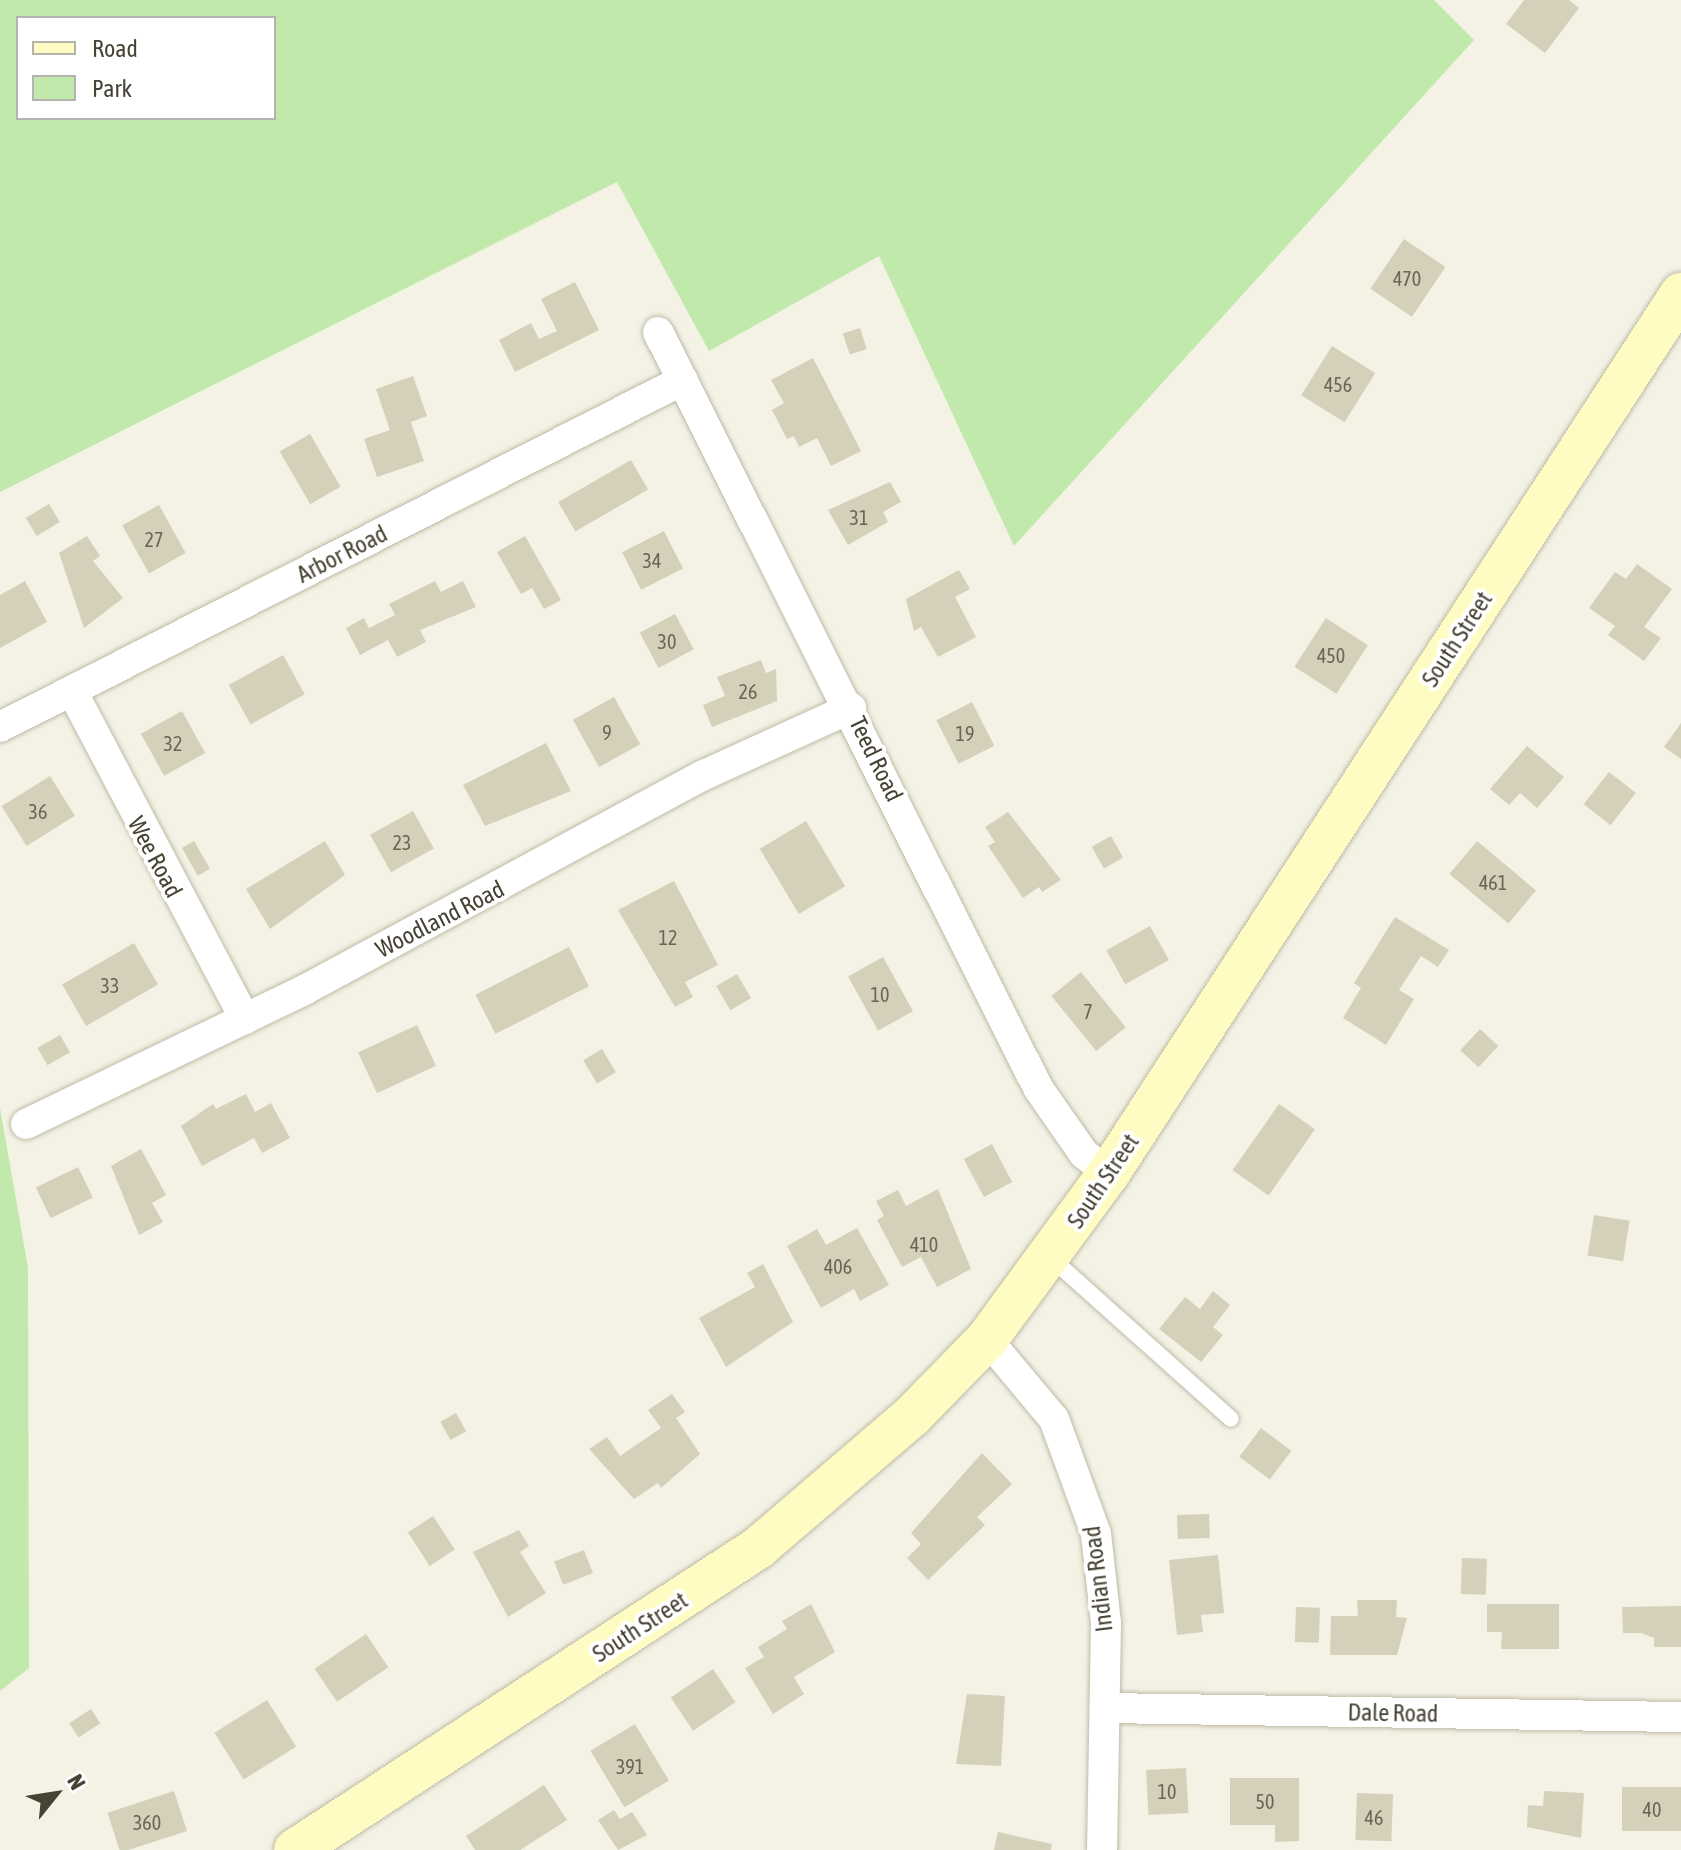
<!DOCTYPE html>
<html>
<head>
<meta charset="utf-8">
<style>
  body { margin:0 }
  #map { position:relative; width:1681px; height:1850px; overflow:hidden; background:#f3f2e5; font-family:"Asap Condensed",sans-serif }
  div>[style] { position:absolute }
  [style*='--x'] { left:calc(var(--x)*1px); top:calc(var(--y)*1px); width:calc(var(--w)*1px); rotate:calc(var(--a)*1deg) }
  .green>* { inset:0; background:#c2e9ac }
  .building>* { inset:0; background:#d5d0ba; transform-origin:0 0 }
  .roads { filter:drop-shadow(0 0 2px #bfbba7) drop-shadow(0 0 2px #bfbba7) }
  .service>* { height:16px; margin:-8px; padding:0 8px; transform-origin:8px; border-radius:8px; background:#fff }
  .minor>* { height:30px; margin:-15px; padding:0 15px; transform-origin:15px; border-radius:15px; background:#fff }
  .secondary>* { height:42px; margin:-21px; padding:0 21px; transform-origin:21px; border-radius:21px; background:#fffcc3 }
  span { translate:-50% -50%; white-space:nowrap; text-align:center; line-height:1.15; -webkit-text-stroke:8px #fff; paint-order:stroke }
  .number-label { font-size:20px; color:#6a6656 }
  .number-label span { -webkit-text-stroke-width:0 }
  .street-label { font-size:24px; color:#464234 }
  .legend { position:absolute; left:16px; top:16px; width:260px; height:104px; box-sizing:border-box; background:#fff; border:2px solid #b5b3ae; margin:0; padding:10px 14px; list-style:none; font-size:24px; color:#464234 }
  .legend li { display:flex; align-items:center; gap:16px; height:40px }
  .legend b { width:40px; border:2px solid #b5b3ae }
  .north { position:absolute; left:16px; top:1754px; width:80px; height:80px; -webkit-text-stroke:6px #fff; paint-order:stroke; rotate:60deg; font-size:22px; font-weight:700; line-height:32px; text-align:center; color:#464234 }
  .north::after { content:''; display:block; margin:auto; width:28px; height:36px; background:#464234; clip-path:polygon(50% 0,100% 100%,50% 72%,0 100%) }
</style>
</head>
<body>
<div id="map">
  <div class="green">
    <div style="clip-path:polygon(evenodd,0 0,1434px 0,1474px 40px,1014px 546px,879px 256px,709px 351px,617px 182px,0 492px,0 0,274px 18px,274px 118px,18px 118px,18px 18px,274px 18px)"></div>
    <div style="clip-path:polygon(0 1108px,28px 1268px,29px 1668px,0 1691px)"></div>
  </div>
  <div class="building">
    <div style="clip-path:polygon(1524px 0,1569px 0,1579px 8px,1545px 53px,1506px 24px)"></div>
    <div style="left:1404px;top:239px;width:50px;height:60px;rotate:34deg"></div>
    <div style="clip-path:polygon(575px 282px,599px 330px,515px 372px,499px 340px,531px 323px,539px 339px,557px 331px,541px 299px)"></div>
    <div style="left:860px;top:328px;width:22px;height:18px;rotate:72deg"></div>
    <div style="left:1332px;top:346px;width:51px;height:58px;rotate:32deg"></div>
    <div style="clip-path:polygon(813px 358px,861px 451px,831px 466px,817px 438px,799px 447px,794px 436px,787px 439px,772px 410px,784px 403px,771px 380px)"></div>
    <div style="clip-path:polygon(413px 376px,427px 416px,411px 422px,424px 461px,377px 477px,364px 439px,390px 430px,376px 389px)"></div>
    <div style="left:310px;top:434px;width:61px;height:35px;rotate:60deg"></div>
    <div style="left:631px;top:460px;width:34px;height:84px;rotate:60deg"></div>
    <div style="clip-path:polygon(890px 482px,901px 502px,883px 512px,888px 522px,848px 545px,828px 510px)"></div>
    <div style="left:49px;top:504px;width:21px;height:27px;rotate:59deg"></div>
    <div style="left:159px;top:505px;width:55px;height:42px;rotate:61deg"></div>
    <div style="left:664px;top:531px;width:42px;height:47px;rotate:63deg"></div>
    <div style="clip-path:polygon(87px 536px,100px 556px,93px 561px,123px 598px,84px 628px,59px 553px)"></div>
    <div style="clip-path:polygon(525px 536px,561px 600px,544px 609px,532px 588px,521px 594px,497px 552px)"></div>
    <div style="clip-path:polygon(1637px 564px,1672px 589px,1644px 627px,1661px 638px,1644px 661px,1608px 635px,1615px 626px,1589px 608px,1615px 572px,1626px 579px)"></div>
    <div style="clip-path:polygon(959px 570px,970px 589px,955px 597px,976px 637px,938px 657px,921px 627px,914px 631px,906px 599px)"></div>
    <div style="clip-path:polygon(25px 581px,47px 622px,0 648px,0 595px)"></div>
    <div style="clip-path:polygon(435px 581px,441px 592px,463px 581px,476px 607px,420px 630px,426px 642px,397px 657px,388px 640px,360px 655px,346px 628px,364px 618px,369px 628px,395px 615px,389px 604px)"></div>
    <div style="left:675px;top:614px;width:40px;height:40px;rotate:62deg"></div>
    <div style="left:1326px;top:618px;width:50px;height:58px;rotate:33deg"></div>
    <div style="left:283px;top:655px;width:45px;height:62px;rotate:61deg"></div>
    <div style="clip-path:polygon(761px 660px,766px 673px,776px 669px,777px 701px,712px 727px,703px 705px,725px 696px,717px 677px)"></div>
    <div style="left:614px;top:697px;width:54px;height:47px;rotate:61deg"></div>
    <div style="left:972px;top:702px;width:49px;height:40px;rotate:63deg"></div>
    <div style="left:182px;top:711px;width:48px;height:47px;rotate:61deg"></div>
    <div style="clip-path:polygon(1681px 723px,1681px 759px,1664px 747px)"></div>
    <div style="clip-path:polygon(546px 743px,571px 791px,485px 826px,463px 785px)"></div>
    <div style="clip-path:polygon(1527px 746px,1564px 777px,1537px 808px,1520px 793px,1509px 805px,1490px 789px)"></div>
    <div style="left:1609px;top:772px;width:34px;height:41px;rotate:38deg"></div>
    <div style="left:50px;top:776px;width:47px;height:57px;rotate:58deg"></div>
    <div style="left:413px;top:811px;width:43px;height:49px;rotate:61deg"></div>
    <div style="clip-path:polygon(1008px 812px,1061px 880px,1042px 892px,1039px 887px,1023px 898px,988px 846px,995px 842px,985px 827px)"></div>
    <div style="left:806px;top:821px;width:76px;height:54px;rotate:59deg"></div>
    <div style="left:1111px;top:836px;width:25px;height:22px;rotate:61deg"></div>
    <div style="left:194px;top:841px;width:32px;height:14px;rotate:60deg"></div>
    <div style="clip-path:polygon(325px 841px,345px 875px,270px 929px,246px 889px)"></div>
    <div style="left:1477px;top:841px;width:77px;height:43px;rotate:40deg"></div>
    <div style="clip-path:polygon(674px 881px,718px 965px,685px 982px,693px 997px,675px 1007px,618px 910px)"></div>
    <div style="clip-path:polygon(1395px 917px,1449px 950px,1438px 967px,1421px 956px,1399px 990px,1414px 999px,1386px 1045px,1343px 1018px,1361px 988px,1354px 983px)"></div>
    <div style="left:1150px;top:926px;width:39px;height:50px;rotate:61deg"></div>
    <div style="left:134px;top:943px;width:48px;height:83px;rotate:60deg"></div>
    <div style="left:569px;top:947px;width:44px;height:105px;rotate:63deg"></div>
    <div style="left:883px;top:957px;width:62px;height:40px;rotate:61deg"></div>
    <div style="left:1081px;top:972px;width:71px;height:38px;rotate:51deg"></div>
    <div style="left:737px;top:974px;width:28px;height:24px;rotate:60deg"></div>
    <div style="left:417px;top:1025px;width:45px;height:65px;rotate:65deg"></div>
    <div style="left:1480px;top:1029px;width:25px;height:29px;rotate:43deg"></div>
    <div style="left:60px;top:1035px;width:20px;height:26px;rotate:60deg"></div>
    <div style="left:602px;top:1049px;width:27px;height:22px;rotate:59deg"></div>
    <div style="clip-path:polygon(246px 1094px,255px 1112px,271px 1103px,290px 1138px,262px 1153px,254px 1138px,202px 1166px,181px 1126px,213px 1104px,216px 1109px)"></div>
    <div style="left:1279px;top:1104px;width:44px;height:81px;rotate:35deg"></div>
    <div style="left:992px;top:1144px;width:43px;height:32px;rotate:62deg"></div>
    <div style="clip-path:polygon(141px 1149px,166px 1195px,152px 1203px,163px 1222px,139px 1235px,111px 1166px)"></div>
    <div style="left:78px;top:1167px;width:34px;height:47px;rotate:64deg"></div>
    <div style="clip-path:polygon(938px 1189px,971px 1269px,937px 1287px,921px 1257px,902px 1267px,877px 1220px,884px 1216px,876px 1201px,898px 1190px,906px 1206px)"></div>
    <div style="left:1594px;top:1215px;width:36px;height:41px;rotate:9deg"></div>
    <div style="clip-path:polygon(857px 1228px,889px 1285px,860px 1301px,854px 1289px,821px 1308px,787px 1246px,817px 1229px,826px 1245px)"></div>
    <div style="clip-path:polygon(763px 1264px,793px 1322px,726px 1367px,699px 1318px,755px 1287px,747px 1273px)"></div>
    <div style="clip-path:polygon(1213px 1291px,1230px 1305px,1213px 1327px,1223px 1335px,1201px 1362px,1159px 1329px,1185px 1297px,1200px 1309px)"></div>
    <div style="clip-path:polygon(672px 1394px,685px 1412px,676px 1418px,700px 1454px,661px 1488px,658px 1483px,634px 1499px,589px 1449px,607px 1437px,620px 1456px,661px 1428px,648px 1410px)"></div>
    <div style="left:456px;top:1413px;width:21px;height:18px;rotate:61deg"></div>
    <div style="left:1261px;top:1428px;width:38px;height:36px;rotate:37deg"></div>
    <div style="clip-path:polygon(982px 1453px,1012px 1484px,977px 1517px,985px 1525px,928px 1580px,907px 1558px,921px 1544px,911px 1533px)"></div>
    <div style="left:1209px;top:1514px;width:24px;height:32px;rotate:88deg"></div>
    <div style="left:433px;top:1516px;width:40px;height:30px;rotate:57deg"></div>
    <div style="clip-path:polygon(519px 1530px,529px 1546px,520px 1552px,546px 1593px,508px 1617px,473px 1552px)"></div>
    <div style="left:584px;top:1550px;width:25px;height:32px;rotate:69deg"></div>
    <div style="clip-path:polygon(1218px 1555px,1224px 1613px,1201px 1615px,1203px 1632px,1177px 1635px,1169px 1560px)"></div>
    <div style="left:1462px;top:1558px;width:25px;height:36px;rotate:2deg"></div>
    <div style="clip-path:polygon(1357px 1600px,1397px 1600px,1396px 1617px,1407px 1618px,1397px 1655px,1330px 1655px,1331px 1616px,1358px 1616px)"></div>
    <div style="clip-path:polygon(811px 1604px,835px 1652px,794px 1677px,804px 1694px,773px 1714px,745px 1668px,764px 1657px,758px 1647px,787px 1629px,782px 1621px)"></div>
    <div style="clip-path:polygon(1487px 1604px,1559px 1604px,1559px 1649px,1501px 1649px,1502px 1632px,1487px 1632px)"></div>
    <div style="clip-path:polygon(1681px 1606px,1681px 1647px,1654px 1647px,1654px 1638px,1642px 1633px,1623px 1633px,1622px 1607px)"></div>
    <div style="left:1296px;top:1607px;width:24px;height:35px;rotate:2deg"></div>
    <div style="left:366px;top:1634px;width:40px;height:62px;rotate:56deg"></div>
    <div style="left:713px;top:1669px;width:40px;height:51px;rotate:56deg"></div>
    <div style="clip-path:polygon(967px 1694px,1005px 1696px,1001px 1766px,956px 1764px)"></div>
    <div style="left:267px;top:1700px;width:55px;height:62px;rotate:58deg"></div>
    <div style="left:91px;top:1709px;width:17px;height:26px;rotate:57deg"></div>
    <div style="left:635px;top:1724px;width:66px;height:52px;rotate:59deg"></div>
    <div style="left:1186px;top:1768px;width:45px;height:40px;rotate:87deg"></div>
    <div style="clip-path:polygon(1230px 1778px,1299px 1778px,1299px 1841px,1275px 1842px,1275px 1825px,1230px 1825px)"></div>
    <div style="clip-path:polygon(544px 1785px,567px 1820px,520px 1850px,475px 1850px,466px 1836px)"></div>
    <div style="left:1622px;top:1787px;width:59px;height:44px"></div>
    <div style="left:174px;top:1791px;width:42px;height:70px;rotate:72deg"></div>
    <div style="clip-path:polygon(1544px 1791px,1584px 1793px,1581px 1838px,1527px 1827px,1528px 1805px,1543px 1806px)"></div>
    <div style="left:1357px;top:1793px;width:36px;height:47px;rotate:2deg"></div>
    <div style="clip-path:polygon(614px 1810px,620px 1819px,632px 1812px,647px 1835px,618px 1850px,598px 1820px)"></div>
    <div style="clip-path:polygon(998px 1832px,1052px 1844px,1051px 1850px,994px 1850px)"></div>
  </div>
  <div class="roads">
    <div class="service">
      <div style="--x:1051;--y:1258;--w:241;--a:41.8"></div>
    </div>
    <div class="minor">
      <div style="--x:658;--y:332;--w:846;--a:63.31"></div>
      <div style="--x:1038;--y:1088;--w:80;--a:55.1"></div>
      <div style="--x:1084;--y:1154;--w:31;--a:37"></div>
      <div style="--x:72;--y:691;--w:371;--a:62.2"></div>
      <div style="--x:0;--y:727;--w:766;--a:-26.93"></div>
      <div style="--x:26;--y:1124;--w:311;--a:-25.7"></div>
      <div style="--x:306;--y:989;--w:450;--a:-28.3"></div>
      <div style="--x:702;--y:776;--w:164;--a:-24.5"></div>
      <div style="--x:987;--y:1339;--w:104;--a:50.1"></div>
      <div style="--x:1054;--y:1419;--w:122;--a:69.9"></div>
      <div style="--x:1096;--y:1534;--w:90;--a:83.6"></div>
      <div style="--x:1106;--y:1623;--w:227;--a:91"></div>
      <div style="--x:1105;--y:1708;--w:576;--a:0.9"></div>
    </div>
    <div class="secondary">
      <div style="--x:295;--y:1850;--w:553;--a:-33.12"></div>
      <div style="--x:758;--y:1548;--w:201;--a:-40.6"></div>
      <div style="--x:911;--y:1417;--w:109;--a:-45.7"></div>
      <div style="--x:987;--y:1339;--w:206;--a:-53.7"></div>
      <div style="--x:1109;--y:1173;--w:1049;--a:-56.95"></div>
    </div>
  </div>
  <div class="number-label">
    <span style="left:1407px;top:278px">470</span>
    <span style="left:1338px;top:384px">456</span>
    <span style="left:859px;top:517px">31</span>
    <span style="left:154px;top:539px">27</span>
    <span style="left:652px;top:560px">34</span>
    <span style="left:667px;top:641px">30</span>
    <span style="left:1331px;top:655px">450</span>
    <span style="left:748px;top:691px">26</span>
    <span style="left:607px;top:732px">9</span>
    <span style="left:965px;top:733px">19</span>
    <span style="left:173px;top:743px">32</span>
    <span style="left:38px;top:811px">36</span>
    <span style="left:402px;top:842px">23</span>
    <span style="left:1493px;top:882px">461</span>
    <span style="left:668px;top:937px">12</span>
    <span style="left:110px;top:985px">33</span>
    <span style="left:880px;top:994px">10</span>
    <span style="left:1088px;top:1011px">7</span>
    <span style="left:924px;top:1244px">410</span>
    <span style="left:838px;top:1266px">406</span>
    <span style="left:630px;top:1766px">391</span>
    <span style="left:1167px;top:1791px">10</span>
    <span style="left:1265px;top:1801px">50</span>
    <span style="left:1652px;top:1809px">40</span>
    <span style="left:1374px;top:1817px">46</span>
    <span style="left:147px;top:1822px">360</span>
  </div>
  <div class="street-label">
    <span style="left:342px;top:554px;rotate:-27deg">Arbor Road</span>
    <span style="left:1457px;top:639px;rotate:-57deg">South Street</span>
    <span style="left:876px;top:759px;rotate:64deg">Teed Road</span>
    <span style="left:155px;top:857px;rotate:62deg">Wee Road</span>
    <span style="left:440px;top:919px;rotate:-27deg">Woodland Road</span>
    <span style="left:1103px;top:1181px;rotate:-56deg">South Street</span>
    <span style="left:1098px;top:1579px;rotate:-97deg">Indian Road</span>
    <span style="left:640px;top:1627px;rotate:-33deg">South Street</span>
    <span style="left:1393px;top:1713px;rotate:1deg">Dale Road</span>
  </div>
  <ul class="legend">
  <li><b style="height:10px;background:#fffcc3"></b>Road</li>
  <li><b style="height:22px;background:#c2e9ac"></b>Park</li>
  </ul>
  <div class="north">N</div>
</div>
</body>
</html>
